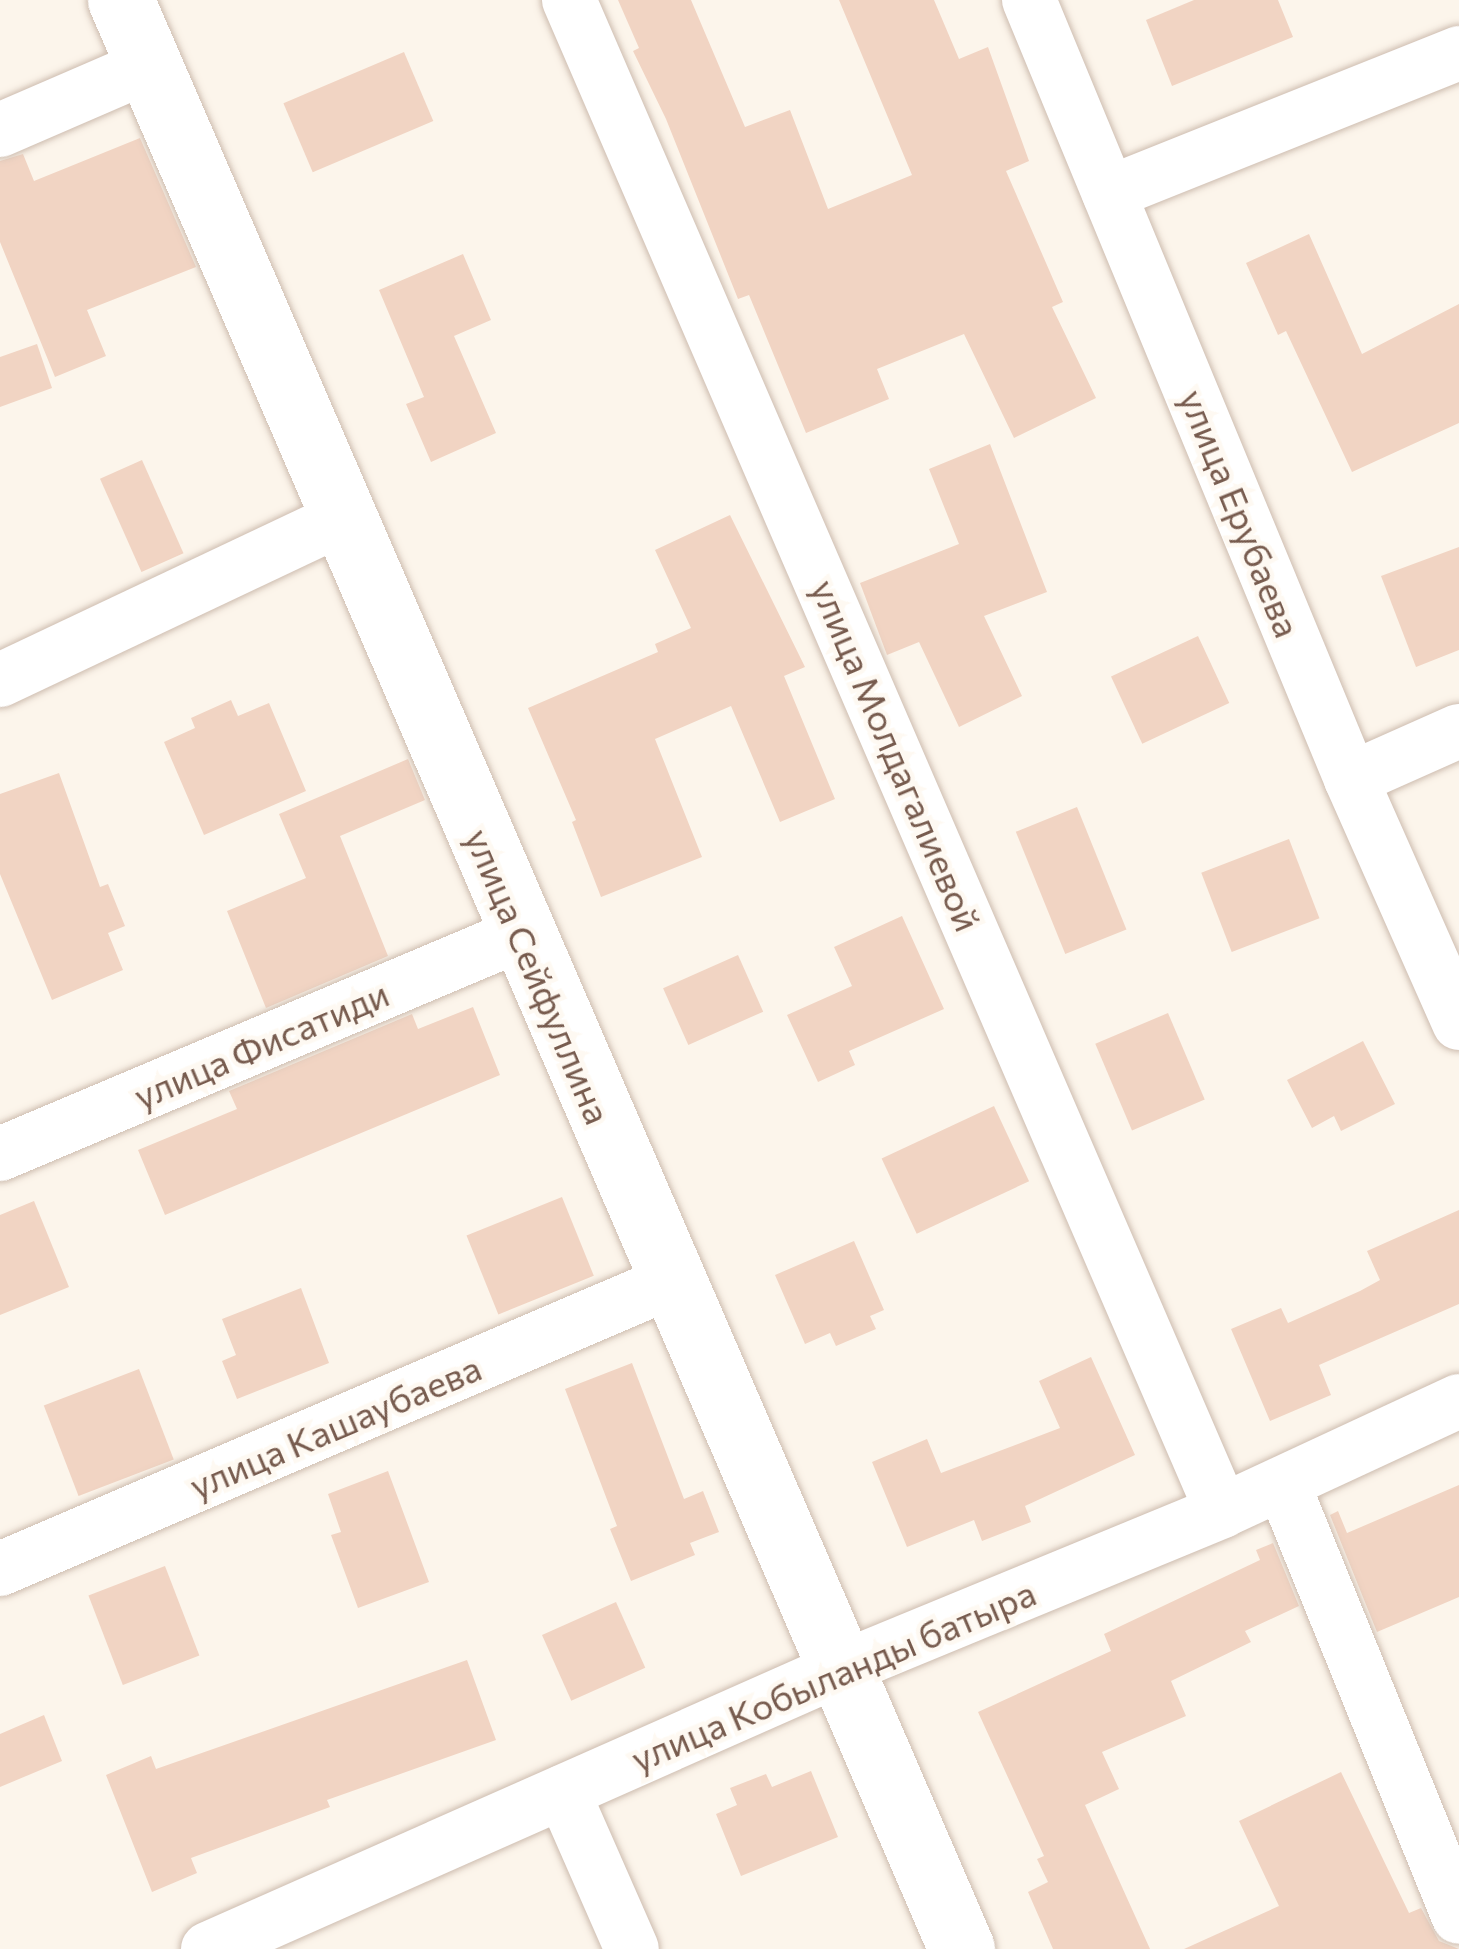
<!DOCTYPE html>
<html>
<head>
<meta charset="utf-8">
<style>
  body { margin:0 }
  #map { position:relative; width:1459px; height:1949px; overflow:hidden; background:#fcf5eb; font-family:Commissioner,sans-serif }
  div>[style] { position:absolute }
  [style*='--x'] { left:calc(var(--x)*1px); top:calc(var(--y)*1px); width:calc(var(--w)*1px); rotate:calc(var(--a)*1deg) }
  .building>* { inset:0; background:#f1d4c3; transform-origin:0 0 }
  .roads { filter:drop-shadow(0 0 3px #cebdb0) drop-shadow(0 0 3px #cebdb0) }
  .street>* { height:54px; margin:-27px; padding:0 27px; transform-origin:27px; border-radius:27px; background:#fff }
  .secondary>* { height:66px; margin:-33px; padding:0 33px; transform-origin:33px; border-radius:33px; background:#fff }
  span { translate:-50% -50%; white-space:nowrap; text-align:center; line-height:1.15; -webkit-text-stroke:9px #fef9f2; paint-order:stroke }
  .street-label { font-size:36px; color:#775b4e }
</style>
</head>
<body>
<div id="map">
  <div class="building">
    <div style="clip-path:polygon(618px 0,691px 0,745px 127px,790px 110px,828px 209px,912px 175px,839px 0,934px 0,959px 59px,988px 47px,1029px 161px,1006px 171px,1063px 302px,1052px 307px,1096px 398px,1014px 438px,964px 334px,877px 369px,889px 399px,806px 433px,749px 295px,738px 299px,666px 119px,633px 51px,639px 48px)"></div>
    <div style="clip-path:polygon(1194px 0,1278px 0,1293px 37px,1172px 86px,1146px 20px)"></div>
    <div style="left:404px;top:52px;width:75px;height:131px;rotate:67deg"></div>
    <div style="clip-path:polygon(140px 138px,196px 267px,87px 310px,106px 356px,55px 377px,0 242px,0 161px,23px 154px,34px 181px)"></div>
    <div style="clip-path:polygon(1309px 234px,1362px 354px,1459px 304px,1459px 423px,1352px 472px,1286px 331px,1278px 335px,1246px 263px)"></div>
    <div style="clip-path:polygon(463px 254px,491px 320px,454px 336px,496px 433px,431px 462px,406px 404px,424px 397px,379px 290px)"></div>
    <div style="clip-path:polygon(37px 344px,52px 388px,0 407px,0 357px)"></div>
    <div style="clip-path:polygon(990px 444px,1047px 592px,984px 616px,1022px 696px,959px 727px,919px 642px,887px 655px,860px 583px,959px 544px,929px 469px)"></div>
    <div style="left:142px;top:460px;width:102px;height:46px;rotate:66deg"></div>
    <div style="clip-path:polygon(730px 515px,805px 667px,784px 676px,835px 799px,780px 822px,731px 706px,655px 739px,702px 857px,601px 897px,572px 822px,576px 820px,528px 708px,658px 652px,655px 644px,691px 628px,655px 550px)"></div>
    <div style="clip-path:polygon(1459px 547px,1459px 650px,1416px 667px,1381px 576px)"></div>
    <div style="left:1198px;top:636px;width:74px;height:96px;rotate:65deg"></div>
    <div style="clip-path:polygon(231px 700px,238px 716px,269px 703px,306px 791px,204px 835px,164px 742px,195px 728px,191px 718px)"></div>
    <div style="clip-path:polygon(408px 759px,425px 800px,340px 836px,388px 956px,266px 1008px,227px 911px,306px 878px,279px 814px)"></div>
    <div style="clip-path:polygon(59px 773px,100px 887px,108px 884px,125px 926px,108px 933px,123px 970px,52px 1000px,0 874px,0 794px)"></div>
    <div style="left:1077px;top:807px;width:132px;height:66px;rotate:68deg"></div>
    <div style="left:1289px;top:839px;width:85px;height:94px;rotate:69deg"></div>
    <div style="clip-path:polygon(902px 916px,944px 1009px,849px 1051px,855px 1065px,818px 1082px,787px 1015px,852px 986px,834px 947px)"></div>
    <div style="left:738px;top:955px;width:62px;height:82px;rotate:66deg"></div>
    <div style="clip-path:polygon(473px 1007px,500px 1075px,165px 1215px,138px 1150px,237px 1109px,229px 1091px,412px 1014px,418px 1029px)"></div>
    <div style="left:1168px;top:1013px;width:94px;height:79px;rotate:67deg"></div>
    <div style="clip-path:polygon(1363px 1041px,1395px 1104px,1341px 1131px,1334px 1116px,1312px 1128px,1287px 1080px)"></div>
    <div style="left:994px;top:1106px;width:83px;height:124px;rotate:65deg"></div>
    <div style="left:562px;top:1197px;width:85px;height:103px;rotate:68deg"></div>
    <div style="clip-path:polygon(34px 1201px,69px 1287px,0 1315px,0 1215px)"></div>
    <div style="clip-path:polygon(1459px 1210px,1459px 1304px,1319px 1365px,1331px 1395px,1270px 1421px,1231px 1329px,1281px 1308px,1288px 1323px,1360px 1291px,1380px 1280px,1367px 1251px)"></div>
    <div style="clip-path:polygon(854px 1241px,884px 1310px,870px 1316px,876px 1329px,836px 1346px,830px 1333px,805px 1344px,775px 1275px)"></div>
    <div style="clip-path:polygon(301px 1288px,329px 1363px,237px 1399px,222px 1361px,236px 1355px,222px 1319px)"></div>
    <div style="clip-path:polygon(1091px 1357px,1135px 1455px,1025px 1506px,1031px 1522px,982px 1541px,974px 1520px,907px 1547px,872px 1462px,927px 1439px,941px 1473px,1060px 1428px,1039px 1381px)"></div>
    <div style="clip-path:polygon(632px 1363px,684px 1499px,703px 1491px,719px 1532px,690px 1543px,695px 1555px,631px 1581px,610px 1529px,617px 1526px,565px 1389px)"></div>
    <div style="left:139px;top:1369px;width:97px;height:102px;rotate:69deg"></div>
    <div style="clip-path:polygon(388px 1471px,429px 1582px,358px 1608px,331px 1535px,341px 1532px,328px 1494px)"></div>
    <div style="clip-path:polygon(1459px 1485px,1459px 1597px,1377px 1632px,1330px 1515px,1338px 1511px,1347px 1533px)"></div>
    <div style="clip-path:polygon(1273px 1543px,1299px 1606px,1245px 1631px,1251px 1642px,1171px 1681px,1186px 1716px,1102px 1752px,1119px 1789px,1085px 1805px,1150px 1949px,1053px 1949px,1028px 1892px,1048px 1882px,1037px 1859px,1044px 1856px,978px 1712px,1111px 1651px,1104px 1634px,1260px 1560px,1256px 1550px)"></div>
    <div style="left:165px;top:1566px;width:96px;height:82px;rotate:69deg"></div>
    <div style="left:616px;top:1602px;width:72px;height:81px;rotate:66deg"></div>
    <div style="clip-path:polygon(467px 1660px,496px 1740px,327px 1800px,330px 1807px,191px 1858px,197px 1873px,152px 1892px,106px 1775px,151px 1756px,156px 1769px)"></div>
    <div style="clip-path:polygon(44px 1715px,62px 1761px,0 1787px,0 1734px)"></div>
    <div style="clip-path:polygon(811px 1771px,838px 1837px,741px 1876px,716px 1814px,737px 1805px,730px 1788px,766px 1774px,772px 1787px)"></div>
    <div style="clip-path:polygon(1341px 1772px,1409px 1913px,1421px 1908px,1439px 1941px,1459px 1949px,1184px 1949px,1279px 1906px,1239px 1821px)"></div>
  </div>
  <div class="roads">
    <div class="street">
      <div style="--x:569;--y:0;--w:1646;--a:66.63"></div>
      <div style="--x:1029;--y:0;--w:843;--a:67.54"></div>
      <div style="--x:1351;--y:779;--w:267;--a:66.1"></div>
      <div style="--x:0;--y:130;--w:163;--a:-23.4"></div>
      <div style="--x:1109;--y:193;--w:377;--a:-21.8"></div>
      <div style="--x:0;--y:680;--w:377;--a:-25.3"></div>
      <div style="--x:1351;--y:779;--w:118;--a:-24"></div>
      <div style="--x:0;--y:1154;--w:566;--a:-22.89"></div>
      <div style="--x:1283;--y:1484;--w:467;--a:67.9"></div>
      <div style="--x:0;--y:1569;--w:729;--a:-23.19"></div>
      <div style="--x:563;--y:1792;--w:171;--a:66.3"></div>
      <div style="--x:208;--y:1949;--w:693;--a:-23.9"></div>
      <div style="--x:842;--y:1668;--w:411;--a:-22.4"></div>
      <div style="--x:1222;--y:1511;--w:261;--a:-24.9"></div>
    </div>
    <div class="secondary">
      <div style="--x:121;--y:0;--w:2123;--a:66.66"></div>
    </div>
  </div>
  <div class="street-label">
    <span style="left:1241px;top:513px;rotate:68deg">улица Ерубаева</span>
    <span style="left:897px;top:755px;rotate:67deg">улица Молдагалиевой</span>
    <span style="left:539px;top:976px;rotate:67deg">улица Сейфуллина</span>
    <span style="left:261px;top:1044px;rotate:-23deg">улица Фисатиди</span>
    <span style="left:335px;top:1426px;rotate:-23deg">улица Кашаубаева</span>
    <span style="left:833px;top:1675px;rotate:-23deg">улица Кобыланды батыра</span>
  </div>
</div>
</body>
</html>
